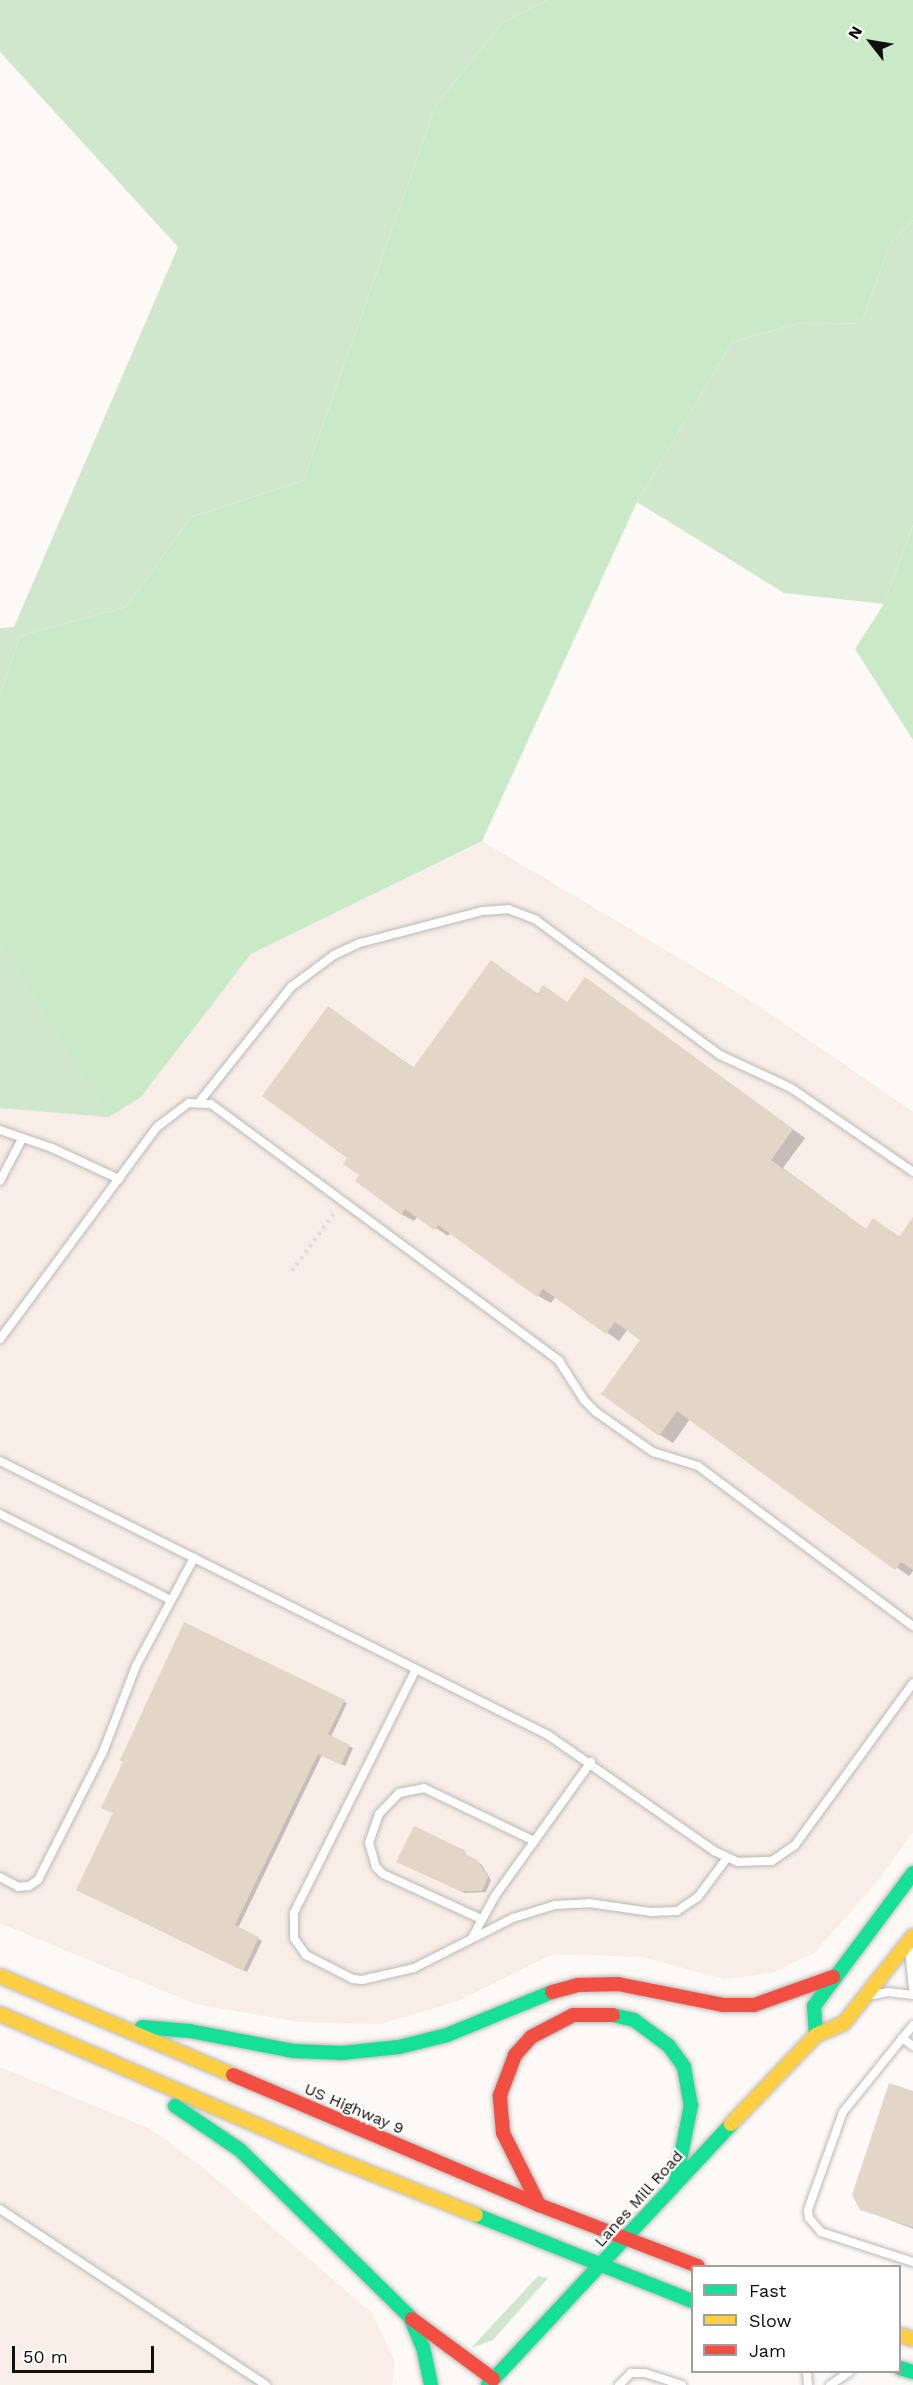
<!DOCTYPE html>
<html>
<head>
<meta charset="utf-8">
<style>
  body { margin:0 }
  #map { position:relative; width:913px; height:2385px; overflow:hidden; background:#fcf9f7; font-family:"Work Sans",sans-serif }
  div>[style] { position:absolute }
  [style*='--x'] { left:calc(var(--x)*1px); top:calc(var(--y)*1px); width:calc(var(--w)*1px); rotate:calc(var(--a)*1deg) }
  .commercial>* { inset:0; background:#f8ede7 }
  .green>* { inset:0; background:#d0e7cd }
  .forest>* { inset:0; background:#caeac7 }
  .shadow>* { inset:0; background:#0003 }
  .building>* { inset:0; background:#e2d6c8 }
  .path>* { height:4px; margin-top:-2px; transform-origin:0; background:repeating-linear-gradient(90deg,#dededd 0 3px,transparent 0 7.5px) }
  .roads { filter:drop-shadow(0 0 2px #bbb9b7) drop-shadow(0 0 2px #bbb9b7) }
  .lane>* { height:8px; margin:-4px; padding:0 4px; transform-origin:4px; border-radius:4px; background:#fffefe }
  .fast>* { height:14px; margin:-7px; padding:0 7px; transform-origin:7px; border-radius:7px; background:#16e098 }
  .slow>* { height:14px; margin:-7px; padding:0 7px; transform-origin:7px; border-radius:7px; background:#ffcf43 }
  .jam>* { height:14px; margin:-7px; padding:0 7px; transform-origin:7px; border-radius:7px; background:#f24e42 }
  span { translate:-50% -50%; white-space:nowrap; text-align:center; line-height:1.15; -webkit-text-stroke:4.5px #fff; paint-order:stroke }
  .street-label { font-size:16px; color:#110f0d }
  .legend { position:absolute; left:691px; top:2265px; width:210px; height:108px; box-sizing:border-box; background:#fff; border:2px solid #a09f9e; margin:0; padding:8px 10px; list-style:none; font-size:18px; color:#110f0d }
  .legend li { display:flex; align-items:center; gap:12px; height:30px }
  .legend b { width:30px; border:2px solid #a09f9e }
  .north { position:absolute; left:841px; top:12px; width:60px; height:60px; -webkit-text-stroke:4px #fff; paint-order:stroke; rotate:301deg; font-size:16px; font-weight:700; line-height:24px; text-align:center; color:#110f0d }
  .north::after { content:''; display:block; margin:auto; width:21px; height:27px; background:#110f0d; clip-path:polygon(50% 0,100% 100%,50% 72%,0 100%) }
  .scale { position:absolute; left:12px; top:2346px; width:142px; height:27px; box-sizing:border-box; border:3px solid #110f0d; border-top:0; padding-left:8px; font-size:18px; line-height:21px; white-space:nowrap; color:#110f0d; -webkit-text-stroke:4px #fff; paint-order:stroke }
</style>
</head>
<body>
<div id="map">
  <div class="commercial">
    <div style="clip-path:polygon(482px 841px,756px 1004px,913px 1112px,913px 1832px,876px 1883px,814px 1953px,772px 1973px,724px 1979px,643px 1957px,553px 1954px,457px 2001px,381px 2024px,300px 2022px,195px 2004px,0 1923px,0 1096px,141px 1097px,251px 954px)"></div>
    <div style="clip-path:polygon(0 2067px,148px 2128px,201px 2166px,373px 2314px,395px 2362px,392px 2385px,0 2385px)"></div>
  </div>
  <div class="green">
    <div style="clip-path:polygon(0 0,547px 0,503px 22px,436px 105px,303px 481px,191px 517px,126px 607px,20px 636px,0 694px,0 628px,14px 627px,178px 247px,0 52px)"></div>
    <div style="clip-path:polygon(913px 220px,913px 525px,884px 604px,784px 593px,637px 502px,732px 342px,802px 322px,861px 324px,890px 244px)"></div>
    <div style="clip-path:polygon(0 941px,5px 944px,109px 1117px,0 1108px)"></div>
    <div style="clip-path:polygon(538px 2276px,548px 2278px,493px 2340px,471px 2348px)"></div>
  </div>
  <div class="forest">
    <div style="clip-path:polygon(547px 0,913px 0,913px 220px,890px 244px,861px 324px,802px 322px,732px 342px,637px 502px,482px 841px,251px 954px,141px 1097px,109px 1117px,0 941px,0 694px,20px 636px,126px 607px,191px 517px,303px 481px,436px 105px,503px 22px)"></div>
    <div style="clip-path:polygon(913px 525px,913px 740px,855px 649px,884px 604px)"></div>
  </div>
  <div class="shadow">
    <div style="clip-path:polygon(491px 962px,538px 994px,544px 987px,568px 1003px,598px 987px,805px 1138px,783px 1168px,867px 1230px,874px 1220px,900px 1237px,913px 1219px,913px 1571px,909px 1576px,690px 1419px,673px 1443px,660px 1435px,642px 1339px,628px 1329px,619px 1341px,556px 1296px,551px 1303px,538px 1296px,451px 1232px,448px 1236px,418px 1216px,414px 1221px,401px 1214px,361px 1175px,349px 1158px,328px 1008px,414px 1068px)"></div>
    <div style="clip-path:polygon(185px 1624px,347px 1703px,331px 1737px,353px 1748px,345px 1766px,322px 1755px,238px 1928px,262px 1941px,247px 1972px,78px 1889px,115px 1813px)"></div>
    <div style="clip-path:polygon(465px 1852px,468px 1858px,481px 1864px,491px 1880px,486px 1892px,465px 1893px,402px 1863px)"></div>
    <div style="clip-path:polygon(913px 2092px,913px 2229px,861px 2209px)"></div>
  </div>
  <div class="building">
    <div style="clip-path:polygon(491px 960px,537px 994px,543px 985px,567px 1002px,585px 977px,793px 1129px,771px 1160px,866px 1229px,873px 1218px,899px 1237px,913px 1217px,913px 1570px,901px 1562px,895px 1570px,677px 1411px,659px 1436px,601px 1394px,640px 1340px,615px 1322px,606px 1334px,543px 1289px,537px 1297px,438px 1225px,434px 1230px,405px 1209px,401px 1215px,355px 1181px,359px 1175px,343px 1164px,347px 1158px,262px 1096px,328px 1006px,413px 1068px)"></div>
    <div style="clip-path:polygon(184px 1622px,345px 1700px,328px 1734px,350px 1745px,341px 1765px,318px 1754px,235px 1925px,259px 1937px,243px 1971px,76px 1890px,113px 1813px,101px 1808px,123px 1762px,120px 1760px)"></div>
    <div style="clip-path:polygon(414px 1826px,466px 1851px,465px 1854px,477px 1860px,488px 1877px,482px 1891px,460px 1891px,396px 1862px)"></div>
    <div style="clip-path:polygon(889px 2083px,913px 2091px,913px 2227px,860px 2210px,852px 2195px)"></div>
  </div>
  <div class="path">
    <div style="--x:292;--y:1271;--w:73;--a:-53.9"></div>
  </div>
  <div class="roads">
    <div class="lane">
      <div style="--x:200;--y:1101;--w:146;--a:-51.4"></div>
      <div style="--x:291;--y:987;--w:54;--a:-36.7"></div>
      <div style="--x:334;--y:955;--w:29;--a:-25"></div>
      <div style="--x:360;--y:943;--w:126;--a:-14.7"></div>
      <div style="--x:482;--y:911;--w:26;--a:-4"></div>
      <div style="--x:508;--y:909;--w:30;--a:21"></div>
      <div style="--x:536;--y:920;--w:228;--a:36.3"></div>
      <div style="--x:720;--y:1055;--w:78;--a:24.9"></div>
      <div style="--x:791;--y:1088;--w:148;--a:34.5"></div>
      <div style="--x:0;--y:1130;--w:55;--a:19.1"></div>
      <div style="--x:52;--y:1148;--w:74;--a:24.8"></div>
      <div style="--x:0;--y:1181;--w:47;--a:-62.4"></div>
      <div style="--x:0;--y:1339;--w:264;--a:-53.5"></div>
      <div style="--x:157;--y:1127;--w:40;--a:-37"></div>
      <div style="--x:189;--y:1103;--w:22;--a:3"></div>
      <div style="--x:211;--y:1104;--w:433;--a:36.4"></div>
      <div style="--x:559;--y:1361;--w:46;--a:57.3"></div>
      <div style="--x:584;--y:1400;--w:17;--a:45"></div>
      <div style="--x:596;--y:1412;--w:70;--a:35.1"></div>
      <div style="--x:653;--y:1452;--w:47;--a:17.3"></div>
      <div style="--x:698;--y:1466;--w:268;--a:36.7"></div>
      <div style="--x:0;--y:1461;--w:613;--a:26.57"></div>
      <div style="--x:548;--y:1735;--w:203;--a:34.9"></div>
      <div style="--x:714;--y:1851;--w:26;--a:25"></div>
      <div style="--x:738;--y:1862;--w:34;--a:-2"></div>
      <div style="--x:772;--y:1861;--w:28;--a:-35"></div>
      <div style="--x:795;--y:1845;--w:200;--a:-53.9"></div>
      <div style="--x:0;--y:1514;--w:191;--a:26.7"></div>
      <div style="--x:416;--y:1669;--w:273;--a:116.6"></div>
      <div style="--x:294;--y:1913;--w:25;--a:90"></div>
      <div style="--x:294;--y:1938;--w:21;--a:55"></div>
      <div style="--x:306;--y:1955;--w:53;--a:27.1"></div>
      <div style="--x:353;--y:1979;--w:9;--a:6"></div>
      <div style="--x:362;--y:1980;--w:53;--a:-13"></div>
      <div style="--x:414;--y:1968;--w:111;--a:-26.8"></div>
      <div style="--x:513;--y:1918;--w:44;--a:-17.2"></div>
      <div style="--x:555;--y:1905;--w:34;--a:-3"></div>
      <div style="--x:589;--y:1903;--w:63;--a:8.3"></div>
      <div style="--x:651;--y:1912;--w:26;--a:-2"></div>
      <div style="--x:677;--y:1911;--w:25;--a:-34"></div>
      <div style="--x:698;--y:1897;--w:49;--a:-53.4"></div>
      <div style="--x:0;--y:1877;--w:21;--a:28"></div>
      <div style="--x:19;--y:1887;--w:10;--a:-6"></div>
      <div style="--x:29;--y:1886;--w:11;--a:-34"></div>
      <div style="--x:38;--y:1880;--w:144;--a:-63.1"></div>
      <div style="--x:103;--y:1752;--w:92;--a:-69"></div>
      <div style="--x:136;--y:1666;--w:123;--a:-61.8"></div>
      <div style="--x:481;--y:1919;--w:108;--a:-155.3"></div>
      <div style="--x:383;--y:1874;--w:10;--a:-135"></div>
      <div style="--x:376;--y:1867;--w:25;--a:-106"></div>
      <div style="--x:369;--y:1843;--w:31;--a:-71"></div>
      <div style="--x:379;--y:1814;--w:29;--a:-46"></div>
      <div style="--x:399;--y:1793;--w:25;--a:-11"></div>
      <div style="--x:424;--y:1788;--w:122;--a:25.7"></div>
      <div style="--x:472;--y:1938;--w:48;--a:-61.3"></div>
      <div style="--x:495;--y:1896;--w:165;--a:-54.4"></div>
      <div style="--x:909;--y:1950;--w:38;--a:84"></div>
      <div style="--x:874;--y:1995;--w:14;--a:-12"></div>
      <div style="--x:888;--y:1992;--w:25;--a:7"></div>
      <div style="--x:913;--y:2025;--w:112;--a:128.8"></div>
      <div style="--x:843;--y:2112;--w:104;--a:109.7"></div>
      <div style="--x:808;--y:2210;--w:8;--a:83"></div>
      <div style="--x:809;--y:2218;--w:18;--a:49"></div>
      <div style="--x:821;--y:2232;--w:97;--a:18.1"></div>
      <div style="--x:902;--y:2038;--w:14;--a:36"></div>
      <div style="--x:0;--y:2209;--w:319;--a:33.5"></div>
      <div style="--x:807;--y:2372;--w:13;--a:86"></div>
      <div style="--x:619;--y:2385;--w:17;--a:-45"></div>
      <div style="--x:631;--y:2373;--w:14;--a:0"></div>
      <div style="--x:645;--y:2373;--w:39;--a:18"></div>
      <div style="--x:830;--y:2385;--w:23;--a:-34"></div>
    </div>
    <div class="fast">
      <div style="--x:613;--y:2015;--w:22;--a:13"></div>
      <div style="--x:634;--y:2020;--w:44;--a:36.6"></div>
      <div style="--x:669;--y:2046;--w:26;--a:54"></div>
      <div style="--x:684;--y:2067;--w:39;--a:80"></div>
      <div style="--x:691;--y:2105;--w:77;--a:101.2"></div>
      <div style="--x:142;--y:2027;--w:48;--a:4.8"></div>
      <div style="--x:190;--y:2031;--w:106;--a:10.9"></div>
      <div style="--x:294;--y:2051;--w:48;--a:2.4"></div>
      <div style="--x:342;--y:2053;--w:57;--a:-6"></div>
      <div style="--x:399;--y:2047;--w:49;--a:-14"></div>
      <div style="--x:447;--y:2035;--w:113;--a:-22.3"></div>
      <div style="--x:816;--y:2035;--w:29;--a:-94"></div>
      <div style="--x:814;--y:2006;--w:166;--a:-53.3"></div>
      <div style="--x:175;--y:2106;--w:78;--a:34.1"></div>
      <div style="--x:240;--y:2150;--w:238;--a:44.5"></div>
      <div style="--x:410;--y:2317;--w:33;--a:67"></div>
      <div style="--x:423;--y:2347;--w:39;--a:78"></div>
      <div style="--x:476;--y:2215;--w:232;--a:21.7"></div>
      <div style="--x:900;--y:2368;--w:14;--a:17"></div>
      <div style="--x:488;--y:2385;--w:357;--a:-47"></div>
    </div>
    <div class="slow">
      <div style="--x:0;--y:1976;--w:253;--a:23"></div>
      <div style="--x:0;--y:2014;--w:357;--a:23.4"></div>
      <div style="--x:328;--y:2156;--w:159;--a:21.7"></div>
      <div style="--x:731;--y:2124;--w:123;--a:-46.3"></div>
      <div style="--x:816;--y:2035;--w:30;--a:-23"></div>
      <div style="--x:844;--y:2023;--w:111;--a:-51.6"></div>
      <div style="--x:900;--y:2335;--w:14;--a:17"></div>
    </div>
    <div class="jam">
      <div style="--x:552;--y:1992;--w:27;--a:-15"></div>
      <div style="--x:578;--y:1985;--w:40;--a:-1.4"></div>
      <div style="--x:618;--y:1984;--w:107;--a:11.3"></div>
      <div style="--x:723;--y:2005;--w:31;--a:0"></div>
      <div style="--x:754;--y:2005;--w:84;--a:-19.5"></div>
      <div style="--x:233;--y:2075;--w:332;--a:23"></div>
      <div style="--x:539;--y:2205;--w:170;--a:21"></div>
      <div style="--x:539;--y:2205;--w:80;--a:-116.6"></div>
      <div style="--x:503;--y:2133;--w:38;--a:-95"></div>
      <div style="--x:500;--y:2095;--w:43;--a:-69.4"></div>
      <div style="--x:515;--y:2055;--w:24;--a:-48"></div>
      <div style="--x:531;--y:2037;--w:47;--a:-27.6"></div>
      <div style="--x:573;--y:2015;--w:40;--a:0"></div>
      <div style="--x:412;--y:2319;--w:101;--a:36.5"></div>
    </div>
  </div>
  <div class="street-label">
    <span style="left:354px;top:2109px;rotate:23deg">US Highway 9</span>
    <span style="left:639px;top:2199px;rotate:-48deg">Lanes Mill Road</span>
  </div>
  <ul class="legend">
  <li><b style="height:8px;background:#16e098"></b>Fast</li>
  <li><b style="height:8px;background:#ffcf43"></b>Slow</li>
  <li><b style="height:8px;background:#f24e42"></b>Jam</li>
  </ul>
  <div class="north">N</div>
  <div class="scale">50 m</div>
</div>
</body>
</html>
